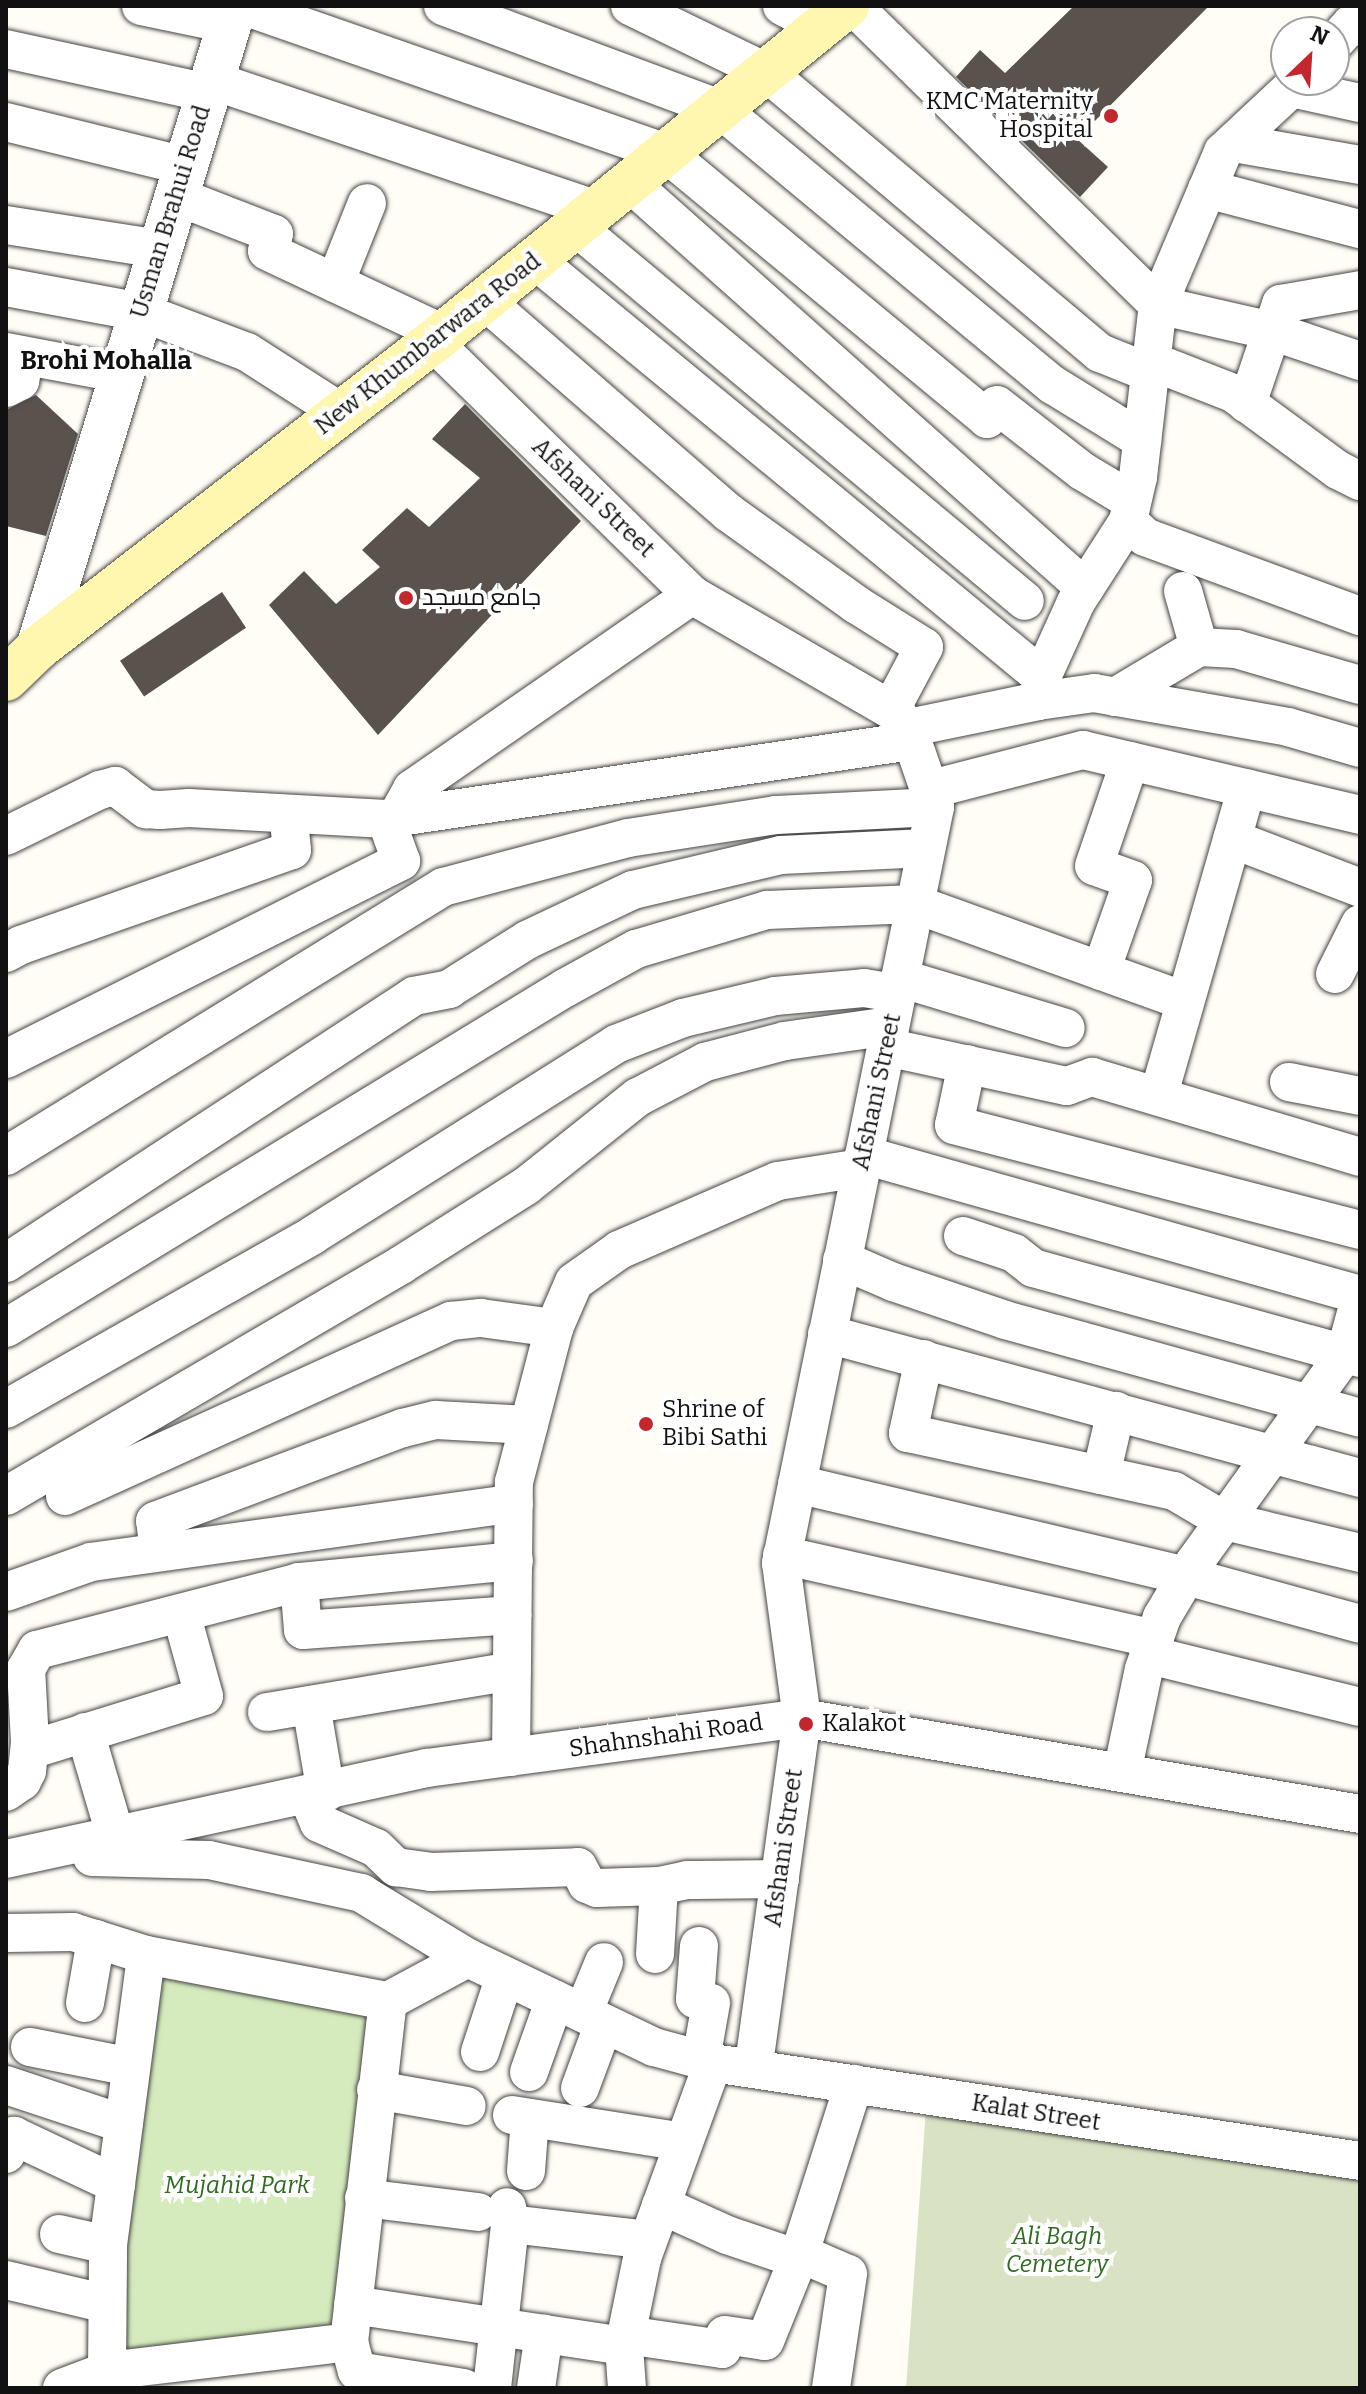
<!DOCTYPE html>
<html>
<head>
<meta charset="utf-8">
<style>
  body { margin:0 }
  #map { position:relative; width:1366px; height:2394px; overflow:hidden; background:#fffdf5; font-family:Bitter,Cairo,serif }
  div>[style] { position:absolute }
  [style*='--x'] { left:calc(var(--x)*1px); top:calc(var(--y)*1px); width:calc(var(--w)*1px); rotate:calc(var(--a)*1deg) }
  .green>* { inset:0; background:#d5ebbd }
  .cemetery>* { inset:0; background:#d9e3c4 }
  .building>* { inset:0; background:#5a524d; transform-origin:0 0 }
  .roads { filter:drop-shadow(0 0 2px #444) drop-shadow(0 0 2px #444) }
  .minor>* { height:38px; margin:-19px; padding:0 19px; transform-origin:19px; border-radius:19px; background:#fff }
  .tertiary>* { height:44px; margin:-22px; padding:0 22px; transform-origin:22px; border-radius:22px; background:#fff }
  .secondary>* { height:44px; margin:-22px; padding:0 22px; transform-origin:22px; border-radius:22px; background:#fff6b0 }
  .dots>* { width:22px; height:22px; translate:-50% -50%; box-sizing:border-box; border:4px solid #fff; border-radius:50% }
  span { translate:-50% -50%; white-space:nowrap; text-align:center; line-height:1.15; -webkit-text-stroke:8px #fff; paint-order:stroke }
  .poi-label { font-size:24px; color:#111 }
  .right { translate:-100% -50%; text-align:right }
  .left { translate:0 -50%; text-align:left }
  .street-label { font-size:24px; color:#111 }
  .park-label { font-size:24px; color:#2f6b1f; font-style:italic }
  .neighbourhood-label { font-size:26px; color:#111; font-weight:700 }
  .frame { position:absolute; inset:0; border:8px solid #111; pointer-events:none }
  .north { position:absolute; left:1270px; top:16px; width:80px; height:80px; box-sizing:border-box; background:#fff; border:2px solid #a0a0a0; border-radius:50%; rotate:25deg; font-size:22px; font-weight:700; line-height:32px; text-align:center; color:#111 }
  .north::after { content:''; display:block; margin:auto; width:28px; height:36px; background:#c4262e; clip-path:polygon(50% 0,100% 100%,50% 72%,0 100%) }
</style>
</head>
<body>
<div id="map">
  <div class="green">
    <div style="clip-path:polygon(146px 1955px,388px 2001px,349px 2342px,107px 2371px)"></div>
  </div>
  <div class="cemetery">
    <div style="clip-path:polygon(927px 2095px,1360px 2150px,1360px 2388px,906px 2388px)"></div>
  </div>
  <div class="building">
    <div style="clip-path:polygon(1074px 6px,1209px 6px,1077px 139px,1108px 167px,1080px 197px,956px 77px,980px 50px,1005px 73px)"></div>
    <div style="clip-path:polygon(36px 395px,78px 434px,46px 536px,6px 526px,6px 410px)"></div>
    <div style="clip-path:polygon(465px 404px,581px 521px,378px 735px,269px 605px,304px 571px,336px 604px,380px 567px,362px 550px,407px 508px,429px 527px,480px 478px,432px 439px)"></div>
    <div style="left:222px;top:592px;width:43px;height:123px;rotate:56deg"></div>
  </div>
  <div class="roads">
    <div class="minor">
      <div style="--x:141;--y:6;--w:89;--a:11.7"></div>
      <div style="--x:244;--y:6;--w:447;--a:19.2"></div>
      <div style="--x:666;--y:153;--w:417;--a:39.6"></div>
      <div style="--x:987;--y:419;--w:17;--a:-54"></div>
      <div style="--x:997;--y:405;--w:108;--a:37.8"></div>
      <div style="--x:1082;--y:471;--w:58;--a:31"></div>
      <div style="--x:443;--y:6;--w:296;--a:20.4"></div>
      <div style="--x:720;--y:109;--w:433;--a:39.7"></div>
      <div style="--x:1053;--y:385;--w:105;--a:31.7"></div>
      <div style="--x:630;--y:6;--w:151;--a:25.9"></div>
      <div style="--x:766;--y:72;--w:436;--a:40.1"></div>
      <div style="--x:1100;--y:353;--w:54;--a:21.8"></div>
      <div style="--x:782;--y:6;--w:45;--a:27.7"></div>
      <div style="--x:853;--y:6;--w:427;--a:44.4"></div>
      <div style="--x:1158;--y:305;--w:117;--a:12.8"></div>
      <div style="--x:1272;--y:331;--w:93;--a:18.8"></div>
      <div style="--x:1334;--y:43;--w:25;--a:-48"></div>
      <div style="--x:1351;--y:24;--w:9;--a:18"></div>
      <div style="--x:6;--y:49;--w:206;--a:12.3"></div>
      <div style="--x:211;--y:80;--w:407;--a:18.6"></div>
      <div style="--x:1291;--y:88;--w:71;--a:12.3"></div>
      <div style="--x:6;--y:122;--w:184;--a:13.8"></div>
      <div style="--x:1234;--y:143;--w:128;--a:9.9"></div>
      <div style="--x:630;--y:183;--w:609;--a:41.67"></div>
      <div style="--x:1207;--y:189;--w:158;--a:14.7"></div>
      <div style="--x:176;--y:196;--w:105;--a:21.2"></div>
      <div style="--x:274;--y:234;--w:18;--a:112"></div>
      <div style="--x:267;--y:251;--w:195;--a:25.2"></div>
      <div style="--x:6;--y:225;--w:156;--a:8.9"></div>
      <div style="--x:576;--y:227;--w:584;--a:39.79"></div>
      <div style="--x:535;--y:260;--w:656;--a:39.44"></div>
      <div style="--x:335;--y:283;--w:86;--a:-68.2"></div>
      <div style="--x:6;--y:287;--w:137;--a:10.5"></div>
      <div style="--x:141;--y:312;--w:113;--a:20.7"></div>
      <div style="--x:247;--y:352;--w:113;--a:32.7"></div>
      <div style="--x:485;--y:301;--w:323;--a:41"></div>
      <div style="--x:729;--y:513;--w:158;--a:35.7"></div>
      <div style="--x:857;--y:605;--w:79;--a:32.1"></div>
      <div style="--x:924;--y:647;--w:70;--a:118"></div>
      <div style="--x:433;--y:342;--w:362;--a:44.3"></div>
      <div style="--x:692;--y:595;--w:236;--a:30"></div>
      <div style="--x:896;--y:713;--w:19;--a:51"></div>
      <div style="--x:908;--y:728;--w:83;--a:71.1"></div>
      <div style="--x:935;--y:807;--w:772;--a:101.51"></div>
      <div style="--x:781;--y:1563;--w:156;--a:82.3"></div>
      <div style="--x:802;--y:1718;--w:354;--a:97.9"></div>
      <div style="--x:6;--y:352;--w:118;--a:10.7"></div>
      <div style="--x:1151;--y:361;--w:88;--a:21.3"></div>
      <div style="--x:1233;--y:393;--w:130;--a:36.3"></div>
      <div style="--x:1338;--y:470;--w:25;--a:27"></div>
      <div style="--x:6;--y:388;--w:16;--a:-27"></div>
      <div style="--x:20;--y:381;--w:25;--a:-79"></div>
      <div style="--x:1247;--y:404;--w:106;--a:-71.2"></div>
      <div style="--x:1281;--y:304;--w:80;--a:-10"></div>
      <div style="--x:1128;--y:521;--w:23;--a:43"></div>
      <div style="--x:1145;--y:537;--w:229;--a:20.2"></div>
      <div style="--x:1183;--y:591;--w:58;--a:74.1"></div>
      <div style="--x:1115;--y:697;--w:98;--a:-30.8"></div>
      <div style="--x:1199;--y:647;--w:37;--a:3"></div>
      <div style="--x:1236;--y:649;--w:129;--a:16.2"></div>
      <div style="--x:1038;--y:701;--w:57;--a:-8.1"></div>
      <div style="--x:1094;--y:693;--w:197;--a:9.9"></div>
      <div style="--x:1288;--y:727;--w:75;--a:16.3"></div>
      <div style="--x:908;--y:728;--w:133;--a:-11.7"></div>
      <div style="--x:1038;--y:701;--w:24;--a:-81"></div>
      <div style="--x:1042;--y:677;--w:82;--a:-65.6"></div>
      <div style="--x:1076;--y:602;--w:96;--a:-57.3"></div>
      <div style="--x:1128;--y:521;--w:45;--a:-77.2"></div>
      <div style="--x:1138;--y:477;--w:173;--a:-83.4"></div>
      <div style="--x:1158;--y:305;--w:166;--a:-67"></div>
      <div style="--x:1223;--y:152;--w:105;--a:-43.1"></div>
      <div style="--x:928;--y:790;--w:160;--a:-14.5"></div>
      <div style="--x:1083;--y:750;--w:285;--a:13.2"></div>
      <div style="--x:396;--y:818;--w:33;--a:-61"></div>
      <div style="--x:412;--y:789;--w:341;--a:-34.7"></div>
      <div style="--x:6;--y:836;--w:105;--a:-26.1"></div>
      <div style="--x:100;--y:790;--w:16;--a:-15"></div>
      <div style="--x:115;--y:786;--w:39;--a:37"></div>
      <div style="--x:146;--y:809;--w:14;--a:4"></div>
      <div style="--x:160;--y:810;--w:29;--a:-4"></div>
      <div style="--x:189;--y:808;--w:197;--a:3.2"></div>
      <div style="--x:386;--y:819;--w:531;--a:-8.45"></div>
      <div style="--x:1232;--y:839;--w:137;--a:20.9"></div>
      <div style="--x:6;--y:953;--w:17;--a:-28"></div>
      <div style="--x:21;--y:945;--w:287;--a:-19.3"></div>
      <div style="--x:292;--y:850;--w:36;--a:-96"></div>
      <div style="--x:1101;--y:971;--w:96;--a:-70.6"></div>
      <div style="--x:1133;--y:880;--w:41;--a:-160.3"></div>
      <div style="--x:1094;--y:866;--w:111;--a:-71.1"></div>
      <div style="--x:1335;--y:974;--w:56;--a:-63.4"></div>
      <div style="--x:900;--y:978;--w:173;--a:16.8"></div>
      <div style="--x:886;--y:1047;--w:185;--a:12.2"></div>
      <div style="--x:1067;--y:1086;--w:27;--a:-20"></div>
      <div style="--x:1092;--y:1077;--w:280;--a:16.6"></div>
      <div style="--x:6;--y:1059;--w:442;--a:-26.6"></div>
      <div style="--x:401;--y:861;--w:45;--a:-109.7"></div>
      <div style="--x:967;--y:1064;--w:62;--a:102"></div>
      <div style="--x:954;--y:1125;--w:419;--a:14.5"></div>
      <div style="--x:1289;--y:1082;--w:72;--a:11.2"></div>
      <div style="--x:1159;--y:1094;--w:318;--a:-74"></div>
      <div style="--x:864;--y:1155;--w:515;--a:15.76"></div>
      <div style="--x:6;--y:1156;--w:513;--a:-31.61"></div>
      <div style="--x:443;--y:887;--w:191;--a:-14.8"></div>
      <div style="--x:628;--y:838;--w:150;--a:-8.8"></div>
      <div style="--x:776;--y:815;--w:159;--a:-2.9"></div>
      <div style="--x:963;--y:1236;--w:54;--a:18.4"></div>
      <div style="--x:1014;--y:1253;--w:24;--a:38"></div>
      <div style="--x:1033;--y:1268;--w:339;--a:15.4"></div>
      <div style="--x:842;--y:1260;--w:56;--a:23.3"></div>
      <div style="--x:893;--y:1282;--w:118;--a:18.7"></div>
      <div style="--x:1005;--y:1320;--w:368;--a:15.4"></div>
      <div style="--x:6;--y:1263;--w:488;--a:-33.2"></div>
      <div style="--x:414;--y:996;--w:36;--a:-11"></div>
      <div style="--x:449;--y:989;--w:92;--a:-32.1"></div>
      <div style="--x:527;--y:940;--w:117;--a:-25.3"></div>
      <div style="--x:633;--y:890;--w:152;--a:-13.3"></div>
      <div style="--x:781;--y:855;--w:145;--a:-2.8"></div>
      <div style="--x:6;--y:1328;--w:654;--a:-31.31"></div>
      <div style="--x:565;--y:988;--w:81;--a:-28.8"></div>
      <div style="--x:636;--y:949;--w:137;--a:-16.6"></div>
      <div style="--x:767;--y:910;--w:148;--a:-2.3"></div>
      <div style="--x:915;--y:904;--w:287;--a:19.8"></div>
      <div style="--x:827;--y:1334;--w:552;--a:15.12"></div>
      <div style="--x:924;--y:1359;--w:76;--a:102.2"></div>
      <div style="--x:908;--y:1433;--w:272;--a:12.3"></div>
      <div style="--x:1174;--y:1491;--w:59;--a:30.5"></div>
      <div style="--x:1225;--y:1521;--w:139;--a:13.3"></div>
      <div style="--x:6;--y:1409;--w:353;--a:-29.5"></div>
      <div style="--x:313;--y:1235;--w:358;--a:-32.2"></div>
      <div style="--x:616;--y:1044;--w:72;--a:-21.2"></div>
      <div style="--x:683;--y:1018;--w:95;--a:-13.4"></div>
      <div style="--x:775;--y:996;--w:89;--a:-5.1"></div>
      <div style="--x:864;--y:988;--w:33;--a:9"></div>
      <div style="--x:1101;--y:1475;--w:66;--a:-76.8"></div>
      <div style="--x:797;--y:1484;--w:400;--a:13.3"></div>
      <div style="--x:1186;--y:1576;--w:180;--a:15.4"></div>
      <div style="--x:6;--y:1496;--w:458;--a:-30.3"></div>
      <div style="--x:401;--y:1265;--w:148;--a:-32.3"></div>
      <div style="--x:526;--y:1186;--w:143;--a:-38.5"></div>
      <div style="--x:638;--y:1097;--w:76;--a:-27.6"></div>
      <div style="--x:705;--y:1062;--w:83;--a:-14.7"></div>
      <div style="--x:785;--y:1041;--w:106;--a:-8.1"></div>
      <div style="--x:65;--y:1496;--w:424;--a:-24.4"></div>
      <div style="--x:451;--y:1321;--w:30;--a:-6"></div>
      <div style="--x:481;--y:1318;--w:74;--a:7.8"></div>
      <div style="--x:159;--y:1552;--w:31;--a:-97"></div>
      <div style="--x:155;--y:1521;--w:265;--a:-20.6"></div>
      <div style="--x:403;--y:1428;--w:34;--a:-14"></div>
      <div style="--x:436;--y:1420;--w:93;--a:3.1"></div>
      <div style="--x:782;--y:1555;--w:382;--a:12.7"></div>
      <div style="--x:299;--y:1582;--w:48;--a:85.2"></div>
      <div style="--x:303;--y:1630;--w:210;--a:-4.1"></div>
      <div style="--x:6;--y:1592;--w:90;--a:-19.4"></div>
      <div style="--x:91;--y:1562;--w:427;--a:-7.9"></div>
      <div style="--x:1150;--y:1655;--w:216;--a:13.9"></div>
      <div style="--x:311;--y:1705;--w:89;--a:80.3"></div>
      <div style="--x:267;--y:1712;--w:248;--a:-9.5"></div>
      <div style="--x:85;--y:1732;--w:109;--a:73.6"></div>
      <div style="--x:30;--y:1750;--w:182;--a:-17.2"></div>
      <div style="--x:204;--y:1696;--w:86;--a:-105.5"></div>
      <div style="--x:511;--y:1757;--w:275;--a:-89.4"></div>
      <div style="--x:514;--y:1482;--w:159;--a:-75.4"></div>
      <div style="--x:554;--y:1328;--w:50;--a:-66.5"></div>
      <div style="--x:574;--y:1282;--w:55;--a:-35.4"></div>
      <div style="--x:619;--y:1250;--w:173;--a:-23.5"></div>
      <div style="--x:778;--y:1181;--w:84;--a:-8.9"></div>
      <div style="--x:1122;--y:1773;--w:106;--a:-78.1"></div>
      <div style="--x:1144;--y:1669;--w:55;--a:-70.9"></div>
      <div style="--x:1162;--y:1617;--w:63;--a:-59.3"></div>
      <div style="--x:1194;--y:1563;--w:258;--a:-54.2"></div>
      <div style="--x:1345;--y:1354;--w:58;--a:-75"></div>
      <div style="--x:6;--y:1792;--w:19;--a:-35"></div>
      <div style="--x:22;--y:1781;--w:11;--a:-63"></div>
      <div style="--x:27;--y:1771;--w:29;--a:-84"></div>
      <div style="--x:30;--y:1742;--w:73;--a:-93.1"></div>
      <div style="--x:26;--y:1669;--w:22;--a:-60"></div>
      <div style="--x:37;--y:1650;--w:271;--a:-14.5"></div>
      <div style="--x:299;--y:1582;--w:216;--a:-5.6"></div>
      <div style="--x:308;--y:1797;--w:28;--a:67"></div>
      <div style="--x:319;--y:1823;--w:62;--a:23.7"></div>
      <div style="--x:376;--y:1848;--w:28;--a:44"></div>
      <div style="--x:396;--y:1867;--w:35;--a:8"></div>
      <div style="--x:431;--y:1872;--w:147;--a:-1.9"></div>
      <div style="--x:578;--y:1867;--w:19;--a:62"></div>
      <div style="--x:587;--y:1884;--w:11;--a:22"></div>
      <div style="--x:597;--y:1888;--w:62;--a:-1.8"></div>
      <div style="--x:659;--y:1886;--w:29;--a:-12"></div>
      <div style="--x:687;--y:1880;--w:93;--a:-0.6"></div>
      <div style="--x:92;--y:1857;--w:117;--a:1.5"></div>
      <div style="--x:209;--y:1860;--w:156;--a:12.2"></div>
      <div style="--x:361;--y:1893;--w:125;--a:31.3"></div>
      <div style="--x:6;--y:1859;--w:431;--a:-12.2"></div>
      <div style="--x:427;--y:1768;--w:378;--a:-7.6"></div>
      <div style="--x:802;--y:1718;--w:566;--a:9.76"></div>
      <div style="--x:6;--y:1933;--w:67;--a:-0.9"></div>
      <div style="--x:73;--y:1932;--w:77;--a:17.5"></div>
      <div style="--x:146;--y:1955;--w:246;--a:10.8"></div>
      <div style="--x:388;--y:2001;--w:91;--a:-28.3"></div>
      <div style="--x:468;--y:1958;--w:206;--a:25.6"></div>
      <div style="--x:654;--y:2047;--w:61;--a:15.2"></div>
      <div style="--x:713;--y:2063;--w:654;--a:8.61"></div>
      <div style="--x:699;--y:1946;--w:53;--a:94.3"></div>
      <div style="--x:695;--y:1999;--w:16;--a:14"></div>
      <div style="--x:711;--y:2003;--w:57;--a:100.1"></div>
      <div style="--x:655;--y:1954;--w:68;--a:-86.6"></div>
      <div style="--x:85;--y:2003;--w:65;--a:-80.2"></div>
      <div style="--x:583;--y:2013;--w:55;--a:-67.6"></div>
      <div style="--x:30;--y:2047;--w:103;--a:11.2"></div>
      <div style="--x:480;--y:2052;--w:80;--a:-71.8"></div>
      <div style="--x:529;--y:2072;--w:77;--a:-70.4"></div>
      <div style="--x:6;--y:2085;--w:124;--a:18.3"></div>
      <div style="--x:580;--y:2088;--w:69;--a:-69.7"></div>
      <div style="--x:376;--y:2090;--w:92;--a:10"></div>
      <div style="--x:512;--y:2115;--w:174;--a:8.9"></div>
      <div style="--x:6;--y:2154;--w:20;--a:-66"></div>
      <div style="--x:14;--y:2136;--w:113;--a:25.2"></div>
      <div style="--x:526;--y:2171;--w:53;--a:-85.7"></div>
      <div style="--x:364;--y:2198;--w:115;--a:7"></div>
      <div style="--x:661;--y:2205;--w:72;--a:24.4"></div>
      <div style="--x:727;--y:2235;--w:75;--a:18.7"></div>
      <div style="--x:510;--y:2224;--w:139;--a:6.6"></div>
      <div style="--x:59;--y:2234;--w:50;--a:12.7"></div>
      <div style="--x:799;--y:2253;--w:53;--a:23.2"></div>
      <div style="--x:848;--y:2274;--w:115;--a:98.5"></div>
      <div style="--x:6;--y:2280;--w:104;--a:13.4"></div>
      <div style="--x:353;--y:2305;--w:274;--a:8.6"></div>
      <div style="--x:626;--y:2335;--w:97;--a:8.3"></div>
      <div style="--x:722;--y:2349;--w:14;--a:-78"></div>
      <div style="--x:725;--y:2335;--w:40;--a:8.5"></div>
      <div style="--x:765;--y:2341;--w:88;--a:-68.1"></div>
      <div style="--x:798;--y:2259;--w:184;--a:-72.3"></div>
      <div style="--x:349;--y:2342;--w:30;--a:75"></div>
      <div style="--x:357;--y:2371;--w:108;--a:9"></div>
      <div style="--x:107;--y:2371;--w:126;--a:-89.5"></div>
      <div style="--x:108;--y:2245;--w:292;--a:-82.5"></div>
      <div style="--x:62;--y:2388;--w:48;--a:-20.7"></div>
      <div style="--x:107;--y:2371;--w:244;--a:-6.8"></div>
      <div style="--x:349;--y:2342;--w:343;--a:-83.5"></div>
      <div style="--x:492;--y:2388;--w:165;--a:-83.7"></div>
      <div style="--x:510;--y:2224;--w:17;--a:-100"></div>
      <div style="--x:536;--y:2388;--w:55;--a:-81.6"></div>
      <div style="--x:627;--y:2388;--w:42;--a:-94.1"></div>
      <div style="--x:624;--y:2346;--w:90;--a:-78.4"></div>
      <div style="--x:642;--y:2258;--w:208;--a:-70"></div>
    </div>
    <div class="tertiary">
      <div style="--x:38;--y:648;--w:672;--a:-72.94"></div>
    </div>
    <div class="secondary">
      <div style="--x:6;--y:679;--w:45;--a:-44.1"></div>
      <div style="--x:38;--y:648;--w:500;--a:-37.8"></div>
      <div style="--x:433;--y:342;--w:533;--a:-39.06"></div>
    </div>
  </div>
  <div class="dots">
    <div style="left:1111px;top:116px;background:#c4262e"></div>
    <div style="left:406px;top:598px;background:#c4262e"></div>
    <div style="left:646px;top:1424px;background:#c4262e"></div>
    <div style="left:806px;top:1724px;background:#c4262e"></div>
  </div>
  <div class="poi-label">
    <span class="right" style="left:1093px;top:116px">KMC Maternity<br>Hospital</span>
    <span class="left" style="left:422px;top:598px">جامع مسجد</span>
    <span class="left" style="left:662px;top:1424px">Shrine of<br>Bibi Sathi</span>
    <span class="left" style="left:822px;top:1724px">Kalakot</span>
  </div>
  <div class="street-label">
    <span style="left:171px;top:212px;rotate:-73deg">Usman Brahui Road</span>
    <span style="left:428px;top:344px;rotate:-38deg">New Khumbarwara Road</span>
    <span style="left:593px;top:498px;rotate:44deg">Afshani Street</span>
    <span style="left:877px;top:1092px;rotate:-78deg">Afshani Street</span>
    <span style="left:666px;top:1736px;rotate:-8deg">Shahnshahi Road</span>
    <span style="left:784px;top:1848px;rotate:-82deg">Afshani Street</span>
    <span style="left:1036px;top:2113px;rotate:9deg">Kalat Street</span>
  </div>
  <div class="park-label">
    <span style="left:237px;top:2186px">Mujahid Park</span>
    <span style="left:1057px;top:2251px">Ali Bagh<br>Cemetery</span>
  </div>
  <div class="neighbourhood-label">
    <span style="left:106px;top:361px">Brohi Mohalla</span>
  </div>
  <div class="frame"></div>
  <div class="north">N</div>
</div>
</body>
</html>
